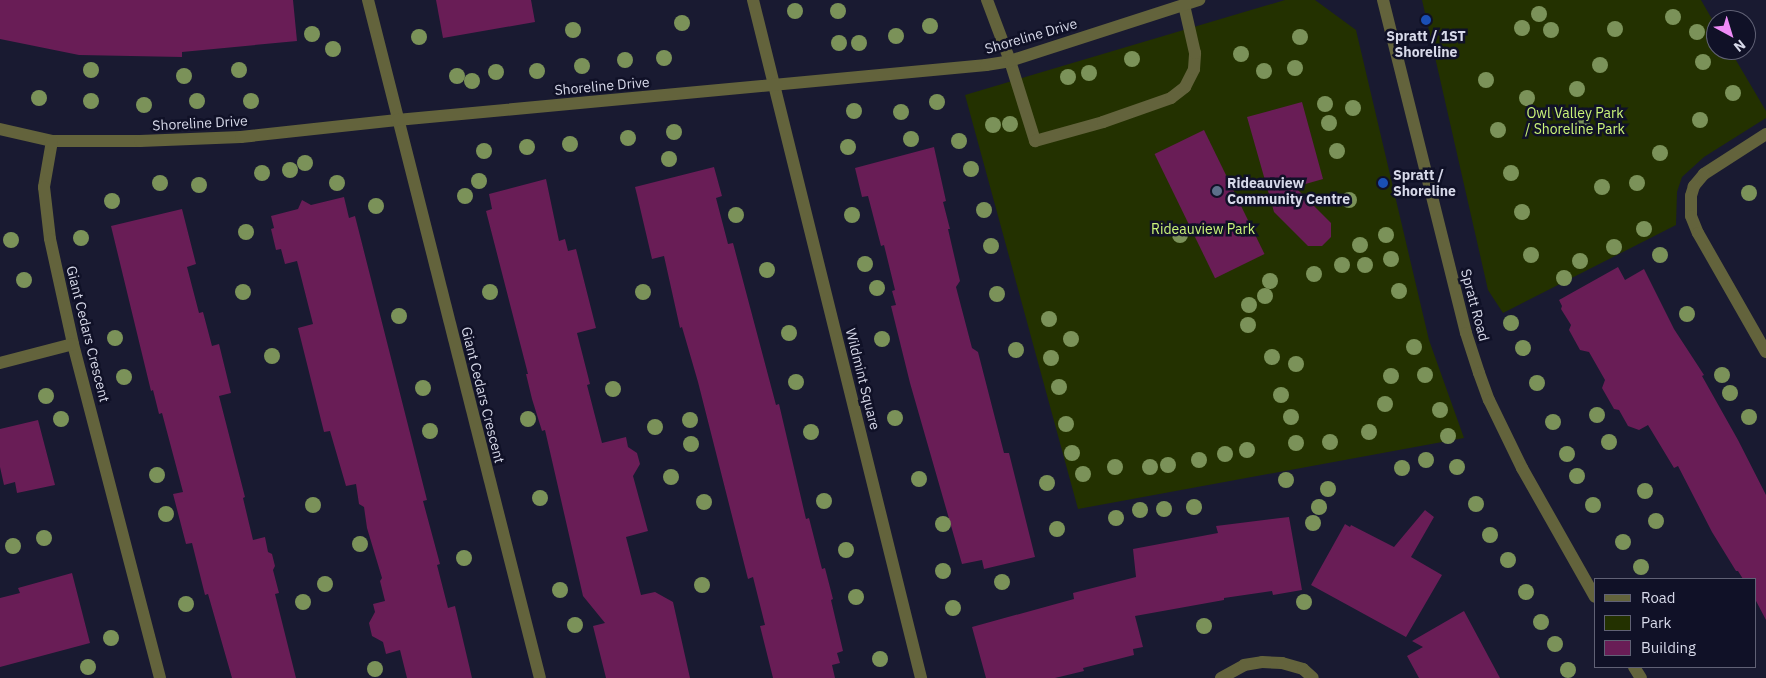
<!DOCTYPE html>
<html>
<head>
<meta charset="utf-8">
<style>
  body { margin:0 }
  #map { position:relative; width:1766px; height:678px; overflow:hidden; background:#191a31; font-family:"IBM Plex Sans",sans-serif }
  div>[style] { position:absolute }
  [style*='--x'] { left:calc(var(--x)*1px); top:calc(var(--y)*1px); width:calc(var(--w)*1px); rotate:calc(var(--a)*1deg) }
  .green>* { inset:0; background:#233100 }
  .building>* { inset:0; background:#691d56; transform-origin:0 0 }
  .minor>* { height:12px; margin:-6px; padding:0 6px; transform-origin:6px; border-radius:6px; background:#63633c }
  .trees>* { width:16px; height:16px; margin:-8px; border-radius:50%; background:#7b9259 }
  .dots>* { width:14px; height:14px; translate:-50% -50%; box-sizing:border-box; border:2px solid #101127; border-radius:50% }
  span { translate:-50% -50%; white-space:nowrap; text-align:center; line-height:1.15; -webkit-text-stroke:5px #101127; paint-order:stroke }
  .street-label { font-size:14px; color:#d7d9e9 }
  .poi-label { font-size:14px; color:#d7d9e9; font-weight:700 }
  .left { translate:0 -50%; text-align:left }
  .park-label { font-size:14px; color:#cbf479 }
  .legend { position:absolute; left:1594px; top:578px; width:162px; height:90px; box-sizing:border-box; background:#101127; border:1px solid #606175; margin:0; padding:6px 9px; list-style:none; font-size:15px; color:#d7d9e9 }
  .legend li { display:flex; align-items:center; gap:10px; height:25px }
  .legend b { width:25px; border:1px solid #606175 }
  .north { position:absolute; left:1706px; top:10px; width:50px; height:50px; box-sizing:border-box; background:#101127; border:1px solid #606175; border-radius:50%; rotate:141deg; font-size:14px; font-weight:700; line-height:20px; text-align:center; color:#d7d9e9 }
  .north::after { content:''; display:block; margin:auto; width:18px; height:22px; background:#ef8bf7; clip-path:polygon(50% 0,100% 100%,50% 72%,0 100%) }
</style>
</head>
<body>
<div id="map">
  <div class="green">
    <div style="clip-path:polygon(1285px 0,1315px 0,1356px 30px,1429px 340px,1464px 438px,1078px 509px,965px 95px)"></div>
    <div style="clip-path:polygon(1422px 0,1701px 0,1716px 26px,1716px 50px,1730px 50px,1766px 111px,1766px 118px,1704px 157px,1682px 177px,1677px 192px,1676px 225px,1503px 313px,1488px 290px)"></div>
  </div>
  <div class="building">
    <div style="clip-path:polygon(0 0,293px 0,297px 41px,182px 52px,182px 57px,79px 55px,0 39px)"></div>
    <div style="clip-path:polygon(436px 0,531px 0,535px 22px,443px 38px)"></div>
    <div style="clip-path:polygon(1302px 102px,1323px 179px,1295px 187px,1331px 223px,1331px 237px,1322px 246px,1308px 246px,1274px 212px,1247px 117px)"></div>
    <div style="left:1204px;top:130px;width:138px;height:55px;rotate:64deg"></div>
    <div style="clip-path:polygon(934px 147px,946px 201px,943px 202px,950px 229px,948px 229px,960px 281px,956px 287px,972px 348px,978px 352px,1004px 453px,1009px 453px,1035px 557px,984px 569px,982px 560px,962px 564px,910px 383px,891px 306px,896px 305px,892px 291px,895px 290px,884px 245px,881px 246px,868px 196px,862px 197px,855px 168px)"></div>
    <div style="clip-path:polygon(714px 167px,722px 196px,716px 198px,728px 244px,733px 243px,776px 405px,779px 404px,806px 519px,809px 518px,822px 569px,825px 568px,833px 599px,831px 600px,843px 651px,837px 653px,840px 663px,832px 665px,835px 678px,773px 678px,760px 626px,765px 625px,753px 577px,748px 579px,698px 382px,682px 327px,680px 328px,664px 256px,652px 259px,637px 195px,635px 187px)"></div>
    <div style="clip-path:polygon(546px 179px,559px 241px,565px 239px,568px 251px,576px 249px,596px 328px,577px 333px,590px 384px,587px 385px,602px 443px,626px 437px,628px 447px,637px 453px,640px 464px,633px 476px,648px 531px,626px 537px,641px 595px,655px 592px,673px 602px,690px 678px,606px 678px,593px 626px,605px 623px,583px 596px,545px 430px,542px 431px,532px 399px,526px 374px,528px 374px,486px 211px,492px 209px,489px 194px)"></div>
    <div style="clip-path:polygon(344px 197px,349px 218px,355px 216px,427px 500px,423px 501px,440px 564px,437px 565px,448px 608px,455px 606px,472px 678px,407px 678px,400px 650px,386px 654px,383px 642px,372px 636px,369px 623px,375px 612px,373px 604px,385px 601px,380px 581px,382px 578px,367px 528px,364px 507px,359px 504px,356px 484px,346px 486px,330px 431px,324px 432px,298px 328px,313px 324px,297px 261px,285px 264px,281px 249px,276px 250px,271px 229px,274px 228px,271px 216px,298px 209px,302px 200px,311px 205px)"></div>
    <div style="clip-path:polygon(182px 209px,196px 264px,187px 267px,199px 313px,203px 312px,212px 346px,219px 344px,231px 393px,219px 396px,245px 497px,243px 498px,253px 540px,265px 537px,268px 552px,272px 554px,275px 566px,273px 570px,279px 593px,275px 594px,296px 678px,232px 678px,208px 594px,205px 595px,192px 543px,186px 544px,173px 494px,183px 492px,162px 413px,159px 414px,153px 390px,151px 391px,111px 226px)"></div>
    <div style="clip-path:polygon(1618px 267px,1625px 280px,1644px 269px,1674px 329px,1704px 375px,1702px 376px,1738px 440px,1766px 495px,1766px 620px,1755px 599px,1755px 579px,1743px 579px,1738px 571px,1736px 571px,1712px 532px,1678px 466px,1674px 468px,1648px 425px,1639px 430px,1628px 426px,1619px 410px,1614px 409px,1602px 388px,1605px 380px,1589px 352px,1580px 350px,1569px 330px,1571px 325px,1561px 309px,1562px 306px,1559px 300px)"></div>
    <div style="clip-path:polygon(38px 420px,55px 485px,17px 493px,15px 482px,4px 485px,0 467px,0 429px)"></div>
    <div style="clip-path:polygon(1425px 510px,1434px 517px,1411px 557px,1442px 575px,1406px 637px,1311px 585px,1345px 524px,1350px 527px,1351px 525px,1394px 547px)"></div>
    <div style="clip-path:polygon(1289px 517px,1302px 590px,1273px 595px,1272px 591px,1224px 598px,1224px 600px,1135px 616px,1143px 647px,1133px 649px,1134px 655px,1083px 668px,1084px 671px,1055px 678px,986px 678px,972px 627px,1074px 599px,1073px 593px,1136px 577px,1133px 549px,1218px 533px,1216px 526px)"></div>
    <div style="clip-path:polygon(72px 573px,90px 643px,0 667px,0 598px,20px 593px,18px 588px)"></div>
    <div style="clip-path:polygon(1464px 611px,1500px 678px,1419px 678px,1407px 656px,1423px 647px,1412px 641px)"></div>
  </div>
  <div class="minor">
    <div style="--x:368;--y:0;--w:699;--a:75.77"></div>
    <div style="--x:753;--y:0;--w:699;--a:76.08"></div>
    <div style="--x:987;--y:0;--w:65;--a:69.3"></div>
    <div style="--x:1010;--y:61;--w:84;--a:72.6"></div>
    <div style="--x:1035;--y:141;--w:71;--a:-15.6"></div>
    <div style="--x:1103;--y:122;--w:72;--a:-19.4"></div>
    <div style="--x:1171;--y:98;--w:18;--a:-38"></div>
    <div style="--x:1185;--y:87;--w:20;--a:-63"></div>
    <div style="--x:1194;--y:69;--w:16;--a:-86"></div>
    <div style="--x:1195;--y:53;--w:49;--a:-102.9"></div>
    <div style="--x:1383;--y:0;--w:343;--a:76"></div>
    <div style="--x:1466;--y:333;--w:42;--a:72"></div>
    <div style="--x:1479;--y:373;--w:29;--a:70"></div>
    <div style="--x:1489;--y:400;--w:76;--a:64.1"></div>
    <div style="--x:1522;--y:468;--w:148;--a:60.5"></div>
    <div style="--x:0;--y:129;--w:53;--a:13"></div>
    <div style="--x:52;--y:141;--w:88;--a:0"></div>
    <div style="--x:140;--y:141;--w:101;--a:-2.3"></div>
    <div style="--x:241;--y:137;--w:157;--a:-6.2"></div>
    <div style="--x:397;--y:120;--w:592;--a:-5.33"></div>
    <div style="--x:986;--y:65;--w:24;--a:-9"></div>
    <div style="--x:1010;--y:61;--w:199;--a:-17.9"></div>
    <div style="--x:1766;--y:134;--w:74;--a:147.2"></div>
    <div style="--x:1704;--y:174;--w:16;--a:130"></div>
    <div style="--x:1694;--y:186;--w:10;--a:107"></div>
    <div style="--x:1691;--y:196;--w:20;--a:90"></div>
    <div style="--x:1691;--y:216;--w:18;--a:68"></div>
    <div style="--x:1698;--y:233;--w:137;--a:60.3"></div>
    <div style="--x:52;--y:141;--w:47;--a:99.9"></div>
    <div style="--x:44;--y:187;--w:52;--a:83.4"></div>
    <div style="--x:50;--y:239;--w:107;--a:77.6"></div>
    <div style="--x:73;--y:344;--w:345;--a:75.4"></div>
    <div style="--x:0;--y:363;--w:75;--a:-14.6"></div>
    <div style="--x:1634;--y:667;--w:13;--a:58"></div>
    <div style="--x:1221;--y:678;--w:26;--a:-29"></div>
    <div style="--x:1244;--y:665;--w:18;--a:-9"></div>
    <div style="--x:1262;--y:662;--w:20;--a:3"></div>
    <div style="--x:1282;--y:663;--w:22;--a:16"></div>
    <div style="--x:1303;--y:669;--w:13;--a:42"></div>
  </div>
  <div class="trees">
    <div style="left:795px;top:11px"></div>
    <div style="left:838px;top:11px"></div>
    <div style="left:1539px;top:14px"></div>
    <div style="left:1673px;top:17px"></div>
    <div style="left:682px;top:23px"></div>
    <div style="left:930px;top:26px"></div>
    <div style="left:1522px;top:28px"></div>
    <div style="left:1615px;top:29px"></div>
    <div style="left:573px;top:30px"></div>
    <div style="left:1551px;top:30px"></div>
    <div style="left:1697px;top:32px"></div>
    <div style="left:312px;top:34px"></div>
    <div style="left:896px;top:36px"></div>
    <div style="left:419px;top:37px"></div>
    <div style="left:1300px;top:37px"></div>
    <div style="left:839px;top:43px"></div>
    <div style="left:859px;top:43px"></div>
    <div style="left:333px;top:49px"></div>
    <div style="left:1241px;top:54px"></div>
    <div style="left:664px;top:58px"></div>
    <div style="left:1132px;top:59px"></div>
    <div style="left:625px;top:60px"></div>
    <div style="left:1703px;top:62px"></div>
    <div style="left:1600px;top:65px"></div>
    <div style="left:582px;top:66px"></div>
    <div style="left:1295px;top:68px"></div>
    <div style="left:91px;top:70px"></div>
    <div style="left:239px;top:70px"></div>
    <div style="left:537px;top:71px"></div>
    <div style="left:1264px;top:71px"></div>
    <div style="left:496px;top:72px"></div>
    <div style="left:1089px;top:73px"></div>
    <div style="left:184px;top:76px"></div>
    <div style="left:457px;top:76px"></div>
    <div style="left:1068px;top:77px"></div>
    <div style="left:1486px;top:80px"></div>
    <div style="left:472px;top:81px"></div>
    <div style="left:1577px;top:89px"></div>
    <div style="left:1733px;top:93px"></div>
    <div style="left:39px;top:98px"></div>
    <div style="left:1527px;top:98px"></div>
    <div style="left:91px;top:101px"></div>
    <div style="left:197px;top:101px"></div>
    <div style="left:251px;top:101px"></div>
    <div style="left:937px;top:102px"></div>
    <div style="left:1325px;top:104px"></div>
    <div style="left:144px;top:105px"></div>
    <div style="left:1353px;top:108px"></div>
    <div style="left:854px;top:111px"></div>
    <div style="left:901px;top:112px"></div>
    <div style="left:1700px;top:120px"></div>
    <div style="left:1329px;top:123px"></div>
    <div style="left:1010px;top:124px"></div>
    <div style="left:993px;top:125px"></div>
    <div style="left:1583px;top:127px"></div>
    <div style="left:1498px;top:130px"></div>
    <div style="left:674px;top:132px"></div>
    <div style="left:628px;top:138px"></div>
    <div style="left:911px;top:139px"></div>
    <div style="left:959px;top:141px"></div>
    <div style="left:570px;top:144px"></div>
    <div style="left:527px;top:147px"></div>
    <div style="left:848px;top:147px"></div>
    <div style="left:484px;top:151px"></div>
    <div style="left:1337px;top:151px"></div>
    <div style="left:1660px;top:153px"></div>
    <div style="left:669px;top:159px"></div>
    <div style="left:305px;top:163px"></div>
    <div style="left:971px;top:169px"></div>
    <div style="left:290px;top:170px"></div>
    <div style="left:262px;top:173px"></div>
    <div style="left:1511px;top:173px"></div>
    <div style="left:479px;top:181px"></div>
    <div style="left:160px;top:183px"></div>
    <div style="left:337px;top:183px"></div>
    <div style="left:1637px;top:183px"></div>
    <div style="left:199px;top:185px"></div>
    <div style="left:1602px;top:187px"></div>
    <div style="left:1749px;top:193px"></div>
    <div style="left:465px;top:196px"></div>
    <div style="left:1349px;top:200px"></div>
    <div style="left:112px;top:201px"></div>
    <div style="left:376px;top:206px"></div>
    <div style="left:984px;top:210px"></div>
    <div style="left:1522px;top:212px"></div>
    <div style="left:736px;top:215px"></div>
    <div style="left:852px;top:215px"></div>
    <div style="left:1644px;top:229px"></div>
    <div style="left:246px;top:232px"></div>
    <div style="left:1180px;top:235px"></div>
    <div style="left:1386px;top:235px"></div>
    <div style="left:81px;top:238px"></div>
    <div style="left:11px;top:240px"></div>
    <div style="left:1360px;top:245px"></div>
    <div style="left:991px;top:246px"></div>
    <div style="left:1614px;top:247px"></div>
    <div style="left:1531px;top:255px"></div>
    <div style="left:1660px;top:255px"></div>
    <div style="left:1391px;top:259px"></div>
    <div style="left:1580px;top:261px"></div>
    <div style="left:865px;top:264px"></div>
    <div style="left:1342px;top:265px"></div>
    <div style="left:1365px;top:265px"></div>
    <div style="left:767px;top:270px"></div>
    <div style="left:1314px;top:274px"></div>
    <div style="left:1564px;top:278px"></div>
    <div style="left:24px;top:280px"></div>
    <div style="left:1270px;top:281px"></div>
    <div style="left:877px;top:288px"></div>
    <div style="left:1399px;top:291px"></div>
    <div style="left:243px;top:292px"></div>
    <div style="left:490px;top:292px"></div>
    <div style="left:643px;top:292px"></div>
    <div style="left:997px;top:294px"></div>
    <div style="left:1265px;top:296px"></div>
    <div style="left:1249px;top:305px"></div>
    <div style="left:1687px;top:314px"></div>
    <div style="left:399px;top:316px"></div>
    <div style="left:1049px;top:319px"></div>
    <div style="left:1511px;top:323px"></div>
    <div style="left:1248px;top:325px"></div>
    <div style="left:789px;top:333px"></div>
    <div style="left:115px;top:338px"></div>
    <div style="left:882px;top:339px"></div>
    <div style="left:1071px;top:339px"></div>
    <div style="left:1414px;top:347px"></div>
    <div style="left:1523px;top:348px"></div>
    <div style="left:1016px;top:350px"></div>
    <div style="left:272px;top:356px"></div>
    <div style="left:1272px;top:357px"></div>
    <div style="left:1051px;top:358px"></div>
    <div style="left:1296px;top:364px"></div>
    <div style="left:1425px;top:375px"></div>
    <div style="left:1722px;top:375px"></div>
    <div style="left:1391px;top:376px"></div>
    <div style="left:124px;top:377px"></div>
    <div style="left:796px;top:382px"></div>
    <div style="left:1537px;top:383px"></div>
    <div style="left:1059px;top:387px"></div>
    <div style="left:423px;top:388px"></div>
    <div style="left:613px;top:389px"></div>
    <div style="left:1730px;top:393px"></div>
    <div style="left:1281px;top:395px"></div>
    <div style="left:46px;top:396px"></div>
    <div style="left:1385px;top:404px"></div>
    <div style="left:1440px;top:410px"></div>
    <div style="left:1597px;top:415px"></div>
    <div style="left:1291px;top:417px"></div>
    <div style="left:1749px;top:417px"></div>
    <div style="left:895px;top:418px"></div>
    <div style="left:61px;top:419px"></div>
    <div style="left:528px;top:419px"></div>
    <div style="left:690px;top:420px"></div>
    <div style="left:1553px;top:422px"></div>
    <div style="left:1066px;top:424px"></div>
    <div style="left:655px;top:427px"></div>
    <div style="left:430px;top:431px"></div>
    <div style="left:811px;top:432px"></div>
    <div style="left:1369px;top:432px"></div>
    <div style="left:1448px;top:436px"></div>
    <div style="left:1330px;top:442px"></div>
    <div style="left:1609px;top:442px"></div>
    <div style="left:1296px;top:443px"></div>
    <div style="left:691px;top:444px"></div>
    <div style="left:1247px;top:450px"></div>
    <div style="left:1072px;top:453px"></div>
    <div style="left:1225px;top:454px"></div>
    <div style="left:1567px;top:454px"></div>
    <div style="left:1199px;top:460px"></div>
    <div style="left:1426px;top:460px"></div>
    <div style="left:1168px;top:465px"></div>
    <div style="left:1115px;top:467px"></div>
    <div style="left:1150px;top:467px"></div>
    <div style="left:1457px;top:467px"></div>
    <div style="left:1402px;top:468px"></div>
    <div style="left:1083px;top:474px"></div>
    <div style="left:157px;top:475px"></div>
    <div style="left:1577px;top:476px"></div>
    <div style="left:671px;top:477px"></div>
    <div style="left:919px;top:479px"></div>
    <div style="left:1286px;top:480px"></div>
    <div style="left:1047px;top:483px"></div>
    <div style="left:1328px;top:489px"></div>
    <div style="left:1645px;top:491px"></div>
    <div style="left:540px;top:498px"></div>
    <div style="left:824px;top:501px"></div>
    <div style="left:704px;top:502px"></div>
    <div style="left:1476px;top:504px"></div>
    <div style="left:313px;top:505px"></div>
    <div style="left:1593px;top:505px"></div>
    <div style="left:1194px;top:507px"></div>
    <div style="left:1319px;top:507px"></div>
    <div style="left:1164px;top:509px"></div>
    <div style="left:1140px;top:510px"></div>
    <div style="left:166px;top:514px"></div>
    <div style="left:1116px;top:518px"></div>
    <div style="left:1656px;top:521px"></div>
    <div style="left:1313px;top:523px"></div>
    <div style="left:943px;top:524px"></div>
    <div style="left:1057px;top:529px"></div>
    <div style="left:1490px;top:535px"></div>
    <div style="left:44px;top:538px"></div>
    <div style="left:1623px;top:542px"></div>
    <div style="left:360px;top:544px"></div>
    <div style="left:13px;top:546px"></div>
    <div style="left:846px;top:550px"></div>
    <div style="left:464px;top:558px"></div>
    <div style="left:1508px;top:560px"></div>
    <div style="left:1641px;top:567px"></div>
    <div style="left:943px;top:571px"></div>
    <div style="left:1002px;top:582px"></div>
    <div style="left:325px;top:584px"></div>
    <div style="left:702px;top:585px"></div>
    <div style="left:560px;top:590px"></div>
    <div style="left:1526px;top:592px"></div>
    <div style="left:856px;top:597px"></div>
    <div style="left:303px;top:602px"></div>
    <div style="left:1304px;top:602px"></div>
    <div style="left:186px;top:604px"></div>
    <div style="left:953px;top:608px"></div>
    <div style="left:1541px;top:622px"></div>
    <div style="left:575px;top:625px"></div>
    <div style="left:1204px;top:626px"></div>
    <div style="left:111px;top:638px"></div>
    <div style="left:1555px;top:644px"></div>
    <div style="left:880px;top:659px"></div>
    <div style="left:88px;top:667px"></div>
    <div style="left:375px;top:669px"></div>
    <div style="left:1568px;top:670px"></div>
  </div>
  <div class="dots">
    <div style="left:1426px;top:20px;background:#1a4fb4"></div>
    <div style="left:1383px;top:183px;background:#1a4fb4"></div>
    <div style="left:1217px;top:191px;background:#5c6f8a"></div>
  </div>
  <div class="street-label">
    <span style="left:1031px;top:36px;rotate:-16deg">Shoreline Drive</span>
    <span style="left:602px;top:86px;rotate:-5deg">Shoreline Drive</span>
    <span style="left:200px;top:123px;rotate:-3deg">Shoreline Drive</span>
    <span style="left:1475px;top:305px;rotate:75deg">Spratt Road</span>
    <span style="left:88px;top:334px;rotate:76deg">Giant Cedars Crescent</span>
    <span style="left:863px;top:379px;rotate:76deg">Wildmint Square</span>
    <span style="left:483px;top:395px;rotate:76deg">Giant Cedars Crescent</span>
  </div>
  <div class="poi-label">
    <span style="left:1426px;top:44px">Spratt / 1ST<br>Shoreline</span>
    <span class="left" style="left:1393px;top:183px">Spratt /<br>Shoreline</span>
    <span class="left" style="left:1227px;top:191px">Rideauview<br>Community Centre</span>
  </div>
  <div class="park-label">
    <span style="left:1575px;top:121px">Owl Valley Park<br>/ Shoreline Park</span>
    <span style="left:1203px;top:229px">Rideauview Park</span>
  </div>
  <ul class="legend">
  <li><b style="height:6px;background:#63633c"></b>Road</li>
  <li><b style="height:14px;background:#233100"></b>Park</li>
  <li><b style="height:14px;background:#691d56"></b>Building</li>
  </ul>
  <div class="north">N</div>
</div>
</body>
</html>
